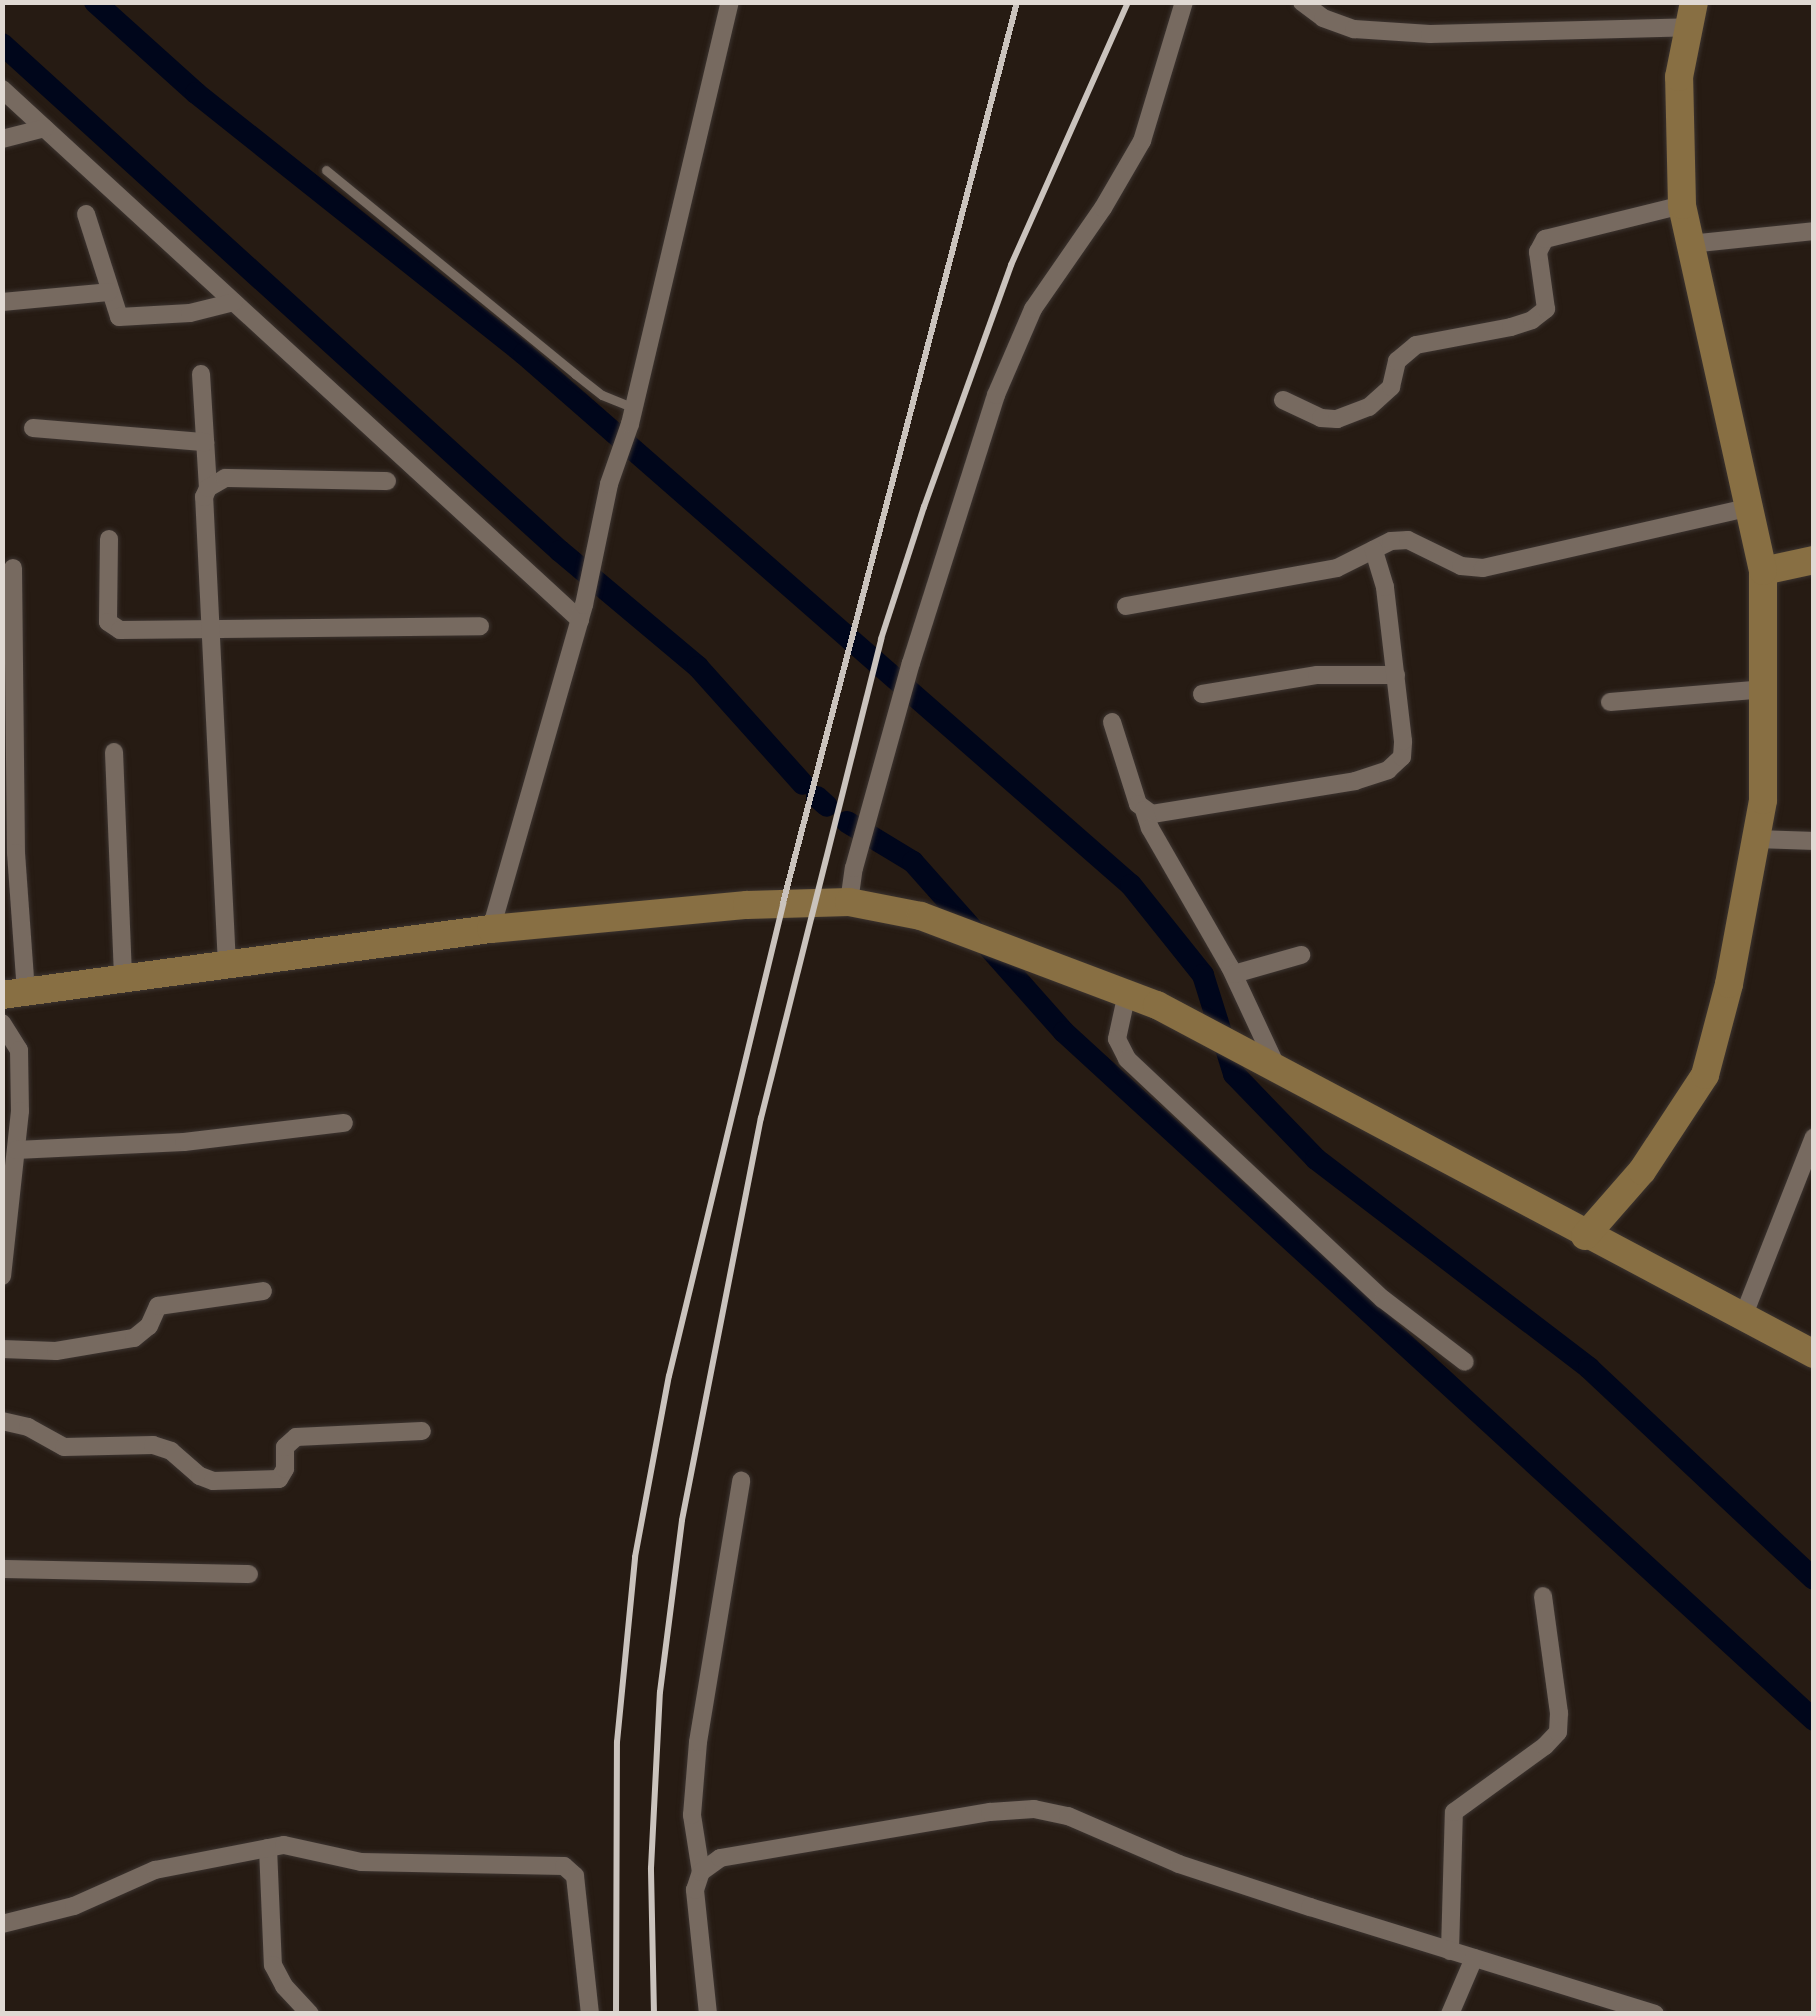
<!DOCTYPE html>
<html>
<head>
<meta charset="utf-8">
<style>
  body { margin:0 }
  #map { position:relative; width:1816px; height:2016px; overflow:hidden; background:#261b13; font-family:Commissioner,sans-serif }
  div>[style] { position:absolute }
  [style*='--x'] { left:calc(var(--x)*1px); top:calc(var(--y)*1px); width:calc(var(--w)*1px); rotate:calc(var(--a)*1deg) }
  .canal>* { height:22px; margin:-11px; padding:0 11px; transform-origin:11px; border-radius:11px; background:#00061b }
  .roads { filter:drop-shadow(0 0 2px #3c3430) drop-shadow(0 0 2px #3c3430) }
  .lane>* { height:9px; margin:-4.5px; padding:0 4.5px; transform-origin:4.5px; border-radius:4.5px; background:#776a60 }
  .street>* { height:18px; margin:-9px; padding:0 9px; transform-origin:9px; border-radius:9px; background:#776a60 }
  .secondary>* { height:28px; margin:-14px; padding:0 14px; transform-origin:14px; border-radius:14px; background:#886f43 }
  .rail>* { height:6px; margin:-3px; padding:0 3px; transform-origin:3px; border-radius:3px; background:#cac3bd }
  span { translate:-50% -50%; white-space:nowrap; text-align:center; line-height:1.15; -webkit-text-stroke:10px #261b13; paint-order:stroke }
  .frame { position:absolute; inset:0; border:5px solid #e0d9d3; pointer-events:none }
</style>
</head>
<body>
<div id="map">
  <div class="canal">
    <div style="--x:95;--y:2;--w:136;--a:42"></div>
    <div style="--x:196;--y:93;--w:419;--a:38.5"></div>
    <div style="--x:524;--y:354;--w:806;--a:41.18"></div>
    <div style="--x:1131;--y:885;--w:115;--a:51.3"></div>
    <div style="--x:1203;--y:975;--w:104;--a:72.6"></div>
    <div style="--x:1234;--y:1074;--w:118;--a:46"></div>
    <div style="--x:1316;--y:1159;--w:344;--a:37.4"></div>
    <div style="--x:1589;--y:1368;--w:308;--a:43.2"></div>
    <div style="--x:2;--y:44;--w:754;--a:42.26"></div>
    <div style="--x:560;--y:551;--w:180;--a:40"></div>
    <div style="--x:698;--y:667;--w:157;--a:48.1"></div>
    <div style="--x:817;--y:797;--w:13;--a:42"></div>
    <div style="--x:847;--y:822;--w:77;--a:31.2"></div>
    <div style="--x:913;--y:862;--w:227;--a:48.4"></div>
    <div style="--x:1064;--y:1032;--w:1018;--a:42.53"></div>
  </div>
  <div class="roads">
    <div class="lane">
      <div style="--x:326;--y:170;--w:322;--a:39.3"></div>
      <div style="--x:575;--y:374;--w:34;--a:38"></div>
      <div style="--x:602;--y:395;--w:35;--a:22"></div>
    </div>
    <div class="street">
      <div style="--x:1302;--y:2;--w:26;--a:37"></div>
      <div style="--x:1323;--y:18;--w:33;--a:20"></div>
      <div style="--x:1354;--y:29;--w:76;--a:3.8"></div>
      <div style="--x:1430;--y:34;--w:259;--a:-1.5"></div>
      <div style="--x:2;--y:89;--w:785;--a:42.57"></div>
      <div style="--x:2;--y:139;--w:44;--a:-14.3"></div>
      <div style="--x:86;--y:214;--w:108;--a:72.2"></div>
      <div style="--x:119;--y:317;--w:71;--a:-3.2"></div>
      <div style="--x:190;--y:313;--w:45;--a:-14"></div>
      <div style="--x:1689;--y:244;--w:126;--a:-5.9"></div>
      <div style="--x:2;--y:302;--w:107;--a:-5.3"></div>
      <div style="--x:201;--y:374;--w:114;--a:86.5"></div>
      <div style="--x:1283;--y:400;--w:42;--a:25.3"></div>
      <div style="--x:1321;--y:418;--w:16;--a:4"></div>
      <div style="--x:1337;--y:419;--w:34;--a:-21"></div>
      <div style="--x:1369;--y:407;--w:30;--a:-42"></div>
      <div style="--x:1391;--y:387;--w:27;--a:-77"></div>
      <div style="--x:1397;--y:361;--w:25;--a:-40"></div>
      <div style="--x:1416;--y:345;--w:97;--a:-10.7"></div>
      <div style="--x:1511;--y:327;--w:22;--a:-18"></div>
      <div style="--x:1532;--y:320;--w:18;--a:-38"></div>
      <div style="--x:1546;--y:309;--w:58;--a:-98"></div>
      <div style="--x:1538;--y:252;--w:15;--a:-62"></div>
      <div style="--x:1545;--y:239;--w:141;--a:-13.9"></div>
      <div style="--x:33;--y:428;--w:173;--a:4.7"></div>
      <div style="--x:109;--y:539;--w:83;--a:90.7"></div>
      <div style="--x:108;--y:622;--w:14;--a:34"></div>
      <div style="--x:120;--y:630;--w:360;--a:-0.6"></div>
      <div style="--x:13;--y:568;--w:285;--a:89.4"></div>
      <div style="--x:16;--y:853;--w:139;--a:85.9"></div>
      <div style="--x:1126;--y:606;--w:214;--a:-10.2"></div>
      <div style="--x:1337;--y:568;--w:60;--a:-26.6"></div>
      <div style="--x:1391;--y:541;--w:17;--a:-3"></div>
      <div style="--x:1408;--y:540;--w:59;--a:26.1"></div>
      <div style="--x:1461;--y:566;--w:22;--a:5"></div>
      <div style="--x:1483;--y:568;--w:275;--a:-12.8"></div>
      <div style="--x:1202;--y:694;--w:117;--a:-9.4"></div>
      <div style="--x:1317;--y:675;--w:79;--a:0"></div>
      <div style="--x:1610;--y:702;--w:156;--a:-4.8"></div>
      <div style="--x:1112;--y:722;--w:86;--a:72.4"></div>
      <div style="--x:1138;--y:804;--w:17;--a:36"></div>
      <div style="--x:1152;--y:814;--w:206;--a:-9.2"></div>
      <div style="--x:1355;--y:781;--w:35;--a:-18"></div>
      <div style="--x:1388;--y:770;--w:19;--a:-43"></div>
      <div style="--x:1402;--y:757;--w:16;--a:-86"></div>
      <div style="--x:1403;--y:741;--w:155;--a:-96.7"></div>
      <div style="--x:1385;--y:587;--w:39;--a:-107"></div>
      <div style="--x:114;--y:752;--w:227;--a:87.7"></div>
      <div style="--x:1144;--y:810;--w:19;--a:72"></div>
      <div style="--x:1150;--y:828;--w:160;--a:60.1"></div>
      <div style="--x:1230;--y:967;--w:114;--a:65"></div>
      <div style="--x:1758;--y:839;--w:56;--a:2"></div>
      <div style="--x:849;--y:902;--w:34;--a:-82"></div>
      <div style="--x:854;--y:868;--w:213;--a:-74.5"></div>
      <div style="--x:911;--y:663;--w:281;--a:-72.4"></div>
      <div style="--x:996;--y:395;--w:94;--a:-66.7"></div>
      <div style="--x:1033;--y:309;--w:123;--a:-55.3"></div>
      <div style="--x:1103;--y:208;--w:78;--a:-59.8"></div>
      <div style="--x:1142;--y:141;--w:145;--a:-73.2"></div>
      <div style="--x:491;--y:929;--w:337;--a:-74"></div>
      <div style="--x:584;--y:605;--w:124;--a:-78.3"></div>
      <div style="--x:609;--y:484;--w:64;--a:-70.7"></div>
      <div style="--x:630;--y:424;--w:434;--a:-76.7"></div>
      <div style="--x:227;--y:965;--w:469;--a:-92.8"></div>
      <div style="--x:204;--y:497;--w:10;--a:-66"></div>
      <div style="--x:208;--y:488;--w:20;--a:-30"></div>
      <div style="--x:225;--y:478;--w:162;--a:1.1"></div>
      <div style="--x:1234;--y:974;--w:70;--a:-15.8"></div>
      <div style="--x:1127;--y:993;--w:47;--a:102.3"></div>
      <div style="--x:1117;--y:1039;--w:22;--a:63"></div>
      <div style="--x:1127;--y:1059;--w:351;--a:43.2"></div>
      <div style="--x:1383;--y:1299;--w:103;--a:37.5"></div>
      <div style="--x:2;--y:1023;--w:32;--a:58"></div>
      <div style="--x:19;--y:1050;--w:61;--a:89.1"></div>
      <div style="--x:20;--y:1111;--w:166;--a:96.2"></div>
      <div style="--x:16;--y:1150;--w:168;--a:-2.7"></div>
      <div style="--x:184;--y:1142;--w:161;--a:-6.8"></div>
      <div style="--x:1743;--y:1317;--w:193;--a:-68.5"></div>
      <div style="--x:2;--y:1349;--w:54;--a:2.1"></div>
      <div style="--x:56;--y:1351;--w:79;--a:-9.5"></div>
      <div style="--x:134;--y:1338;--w:19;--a:-39"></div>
      <div style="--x:149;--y:1326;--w:22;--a:-66"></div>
      <div style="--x:158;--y:1306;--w:106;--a:-8.1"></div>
      <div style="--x:2;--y:1421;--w:27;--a:13"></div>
      <div style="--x:28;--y:1427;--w:41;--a:29.1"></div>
      <div style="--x:64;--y:1447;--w:89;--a:-1.3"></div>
      <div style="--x:153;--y:1445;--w:19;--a:18"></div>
      <div style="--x:171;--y:1451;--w:38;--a:41"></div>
      <div style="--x:200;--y:1476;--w:14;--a:21"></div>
      <div style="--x:213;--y:1481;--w:66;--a:-1.7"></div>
      <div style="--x:279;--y:1479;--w:12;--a:-59"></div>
      <div style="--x:285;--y:1469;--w:22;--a:-90"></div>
      <div style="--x:285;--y:1447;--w:15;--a:-42"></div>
      <div style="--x:296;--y:1437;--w:126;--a:-2.7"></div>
      <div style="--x:2;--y:1569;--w:247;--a:1.2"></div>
      <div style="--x:268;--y:1848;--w:117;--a:87.6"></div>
      <div style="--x:273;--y:1965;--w:24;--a:62"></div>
      <div style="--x:284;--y:1986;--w:38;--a:47"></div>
      <div style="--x:701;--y:1872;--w:58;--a:-99"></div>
      <div style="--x:692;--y:1815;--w:73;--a:-85.3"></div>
      <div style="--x:698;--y:1742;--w:265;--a:-80.6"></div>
      <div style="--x:2;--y:1924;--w:74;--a:-14"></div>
      <div style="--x:74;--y:1906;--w:89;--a:-24"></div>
      <div style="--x:155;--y:1870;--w:131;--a:-11"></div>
      <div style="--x:284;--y:1845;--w:79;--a:12.4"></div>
      <div style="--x:361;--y:1862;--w:203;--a:1.1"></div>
      <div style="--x:564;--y:1866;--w:15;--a:42"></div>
      <div style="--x:575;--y:1876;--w:139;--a:83.8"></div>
      <div style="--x:1450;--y:1951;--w:139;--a:-88.4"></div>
      <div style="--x:1454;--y:1812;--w:112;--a:-36"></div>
      <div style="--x:1545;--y:1746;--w:19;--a:-47"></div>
      <div style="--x:1558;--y:1732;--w:19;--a:-87"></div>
      <div style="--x:1559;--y:1713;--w:118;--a:-97.8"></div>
      <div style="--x:708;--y:2014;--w:125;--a:-96"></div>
      <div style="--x:695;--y:1890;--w:19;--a:-72"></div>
      <div style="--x:701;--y:1872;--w:24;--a:-36"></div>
      <div style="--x:720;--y:1858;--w:274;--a:-9.7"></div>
      <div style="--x:990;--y:1812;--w:44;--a:-3.9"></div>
      <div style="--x:1034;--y:1809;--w:35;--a:12"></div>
      <div style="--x:1068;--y:1816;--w:121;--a:23.4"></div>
      <div style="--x:1179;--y:1864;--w:138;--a:18.2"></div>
      <div style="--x:1310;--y:1907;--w:361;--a:17.2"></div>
      <div style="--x:1450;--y:2014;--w:61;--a:-66.8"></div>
    </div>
    <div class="secondary">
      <div style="--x:1763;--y:571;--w:52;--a:-12.2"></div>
      <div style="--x:2;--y:995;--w:493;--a:-7.7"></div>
      <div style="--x:491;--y:929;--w:257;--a:-5.4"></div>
      <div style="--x:747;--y:905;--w:102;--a:-1.7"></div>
      <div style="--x:849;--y:902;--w:73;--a:11"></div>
      <div style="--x:921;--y:916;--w:252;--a:20.7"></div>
      <div style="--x:1157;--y:1005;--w:744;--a:27.98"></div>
      <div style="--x:1585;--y:1236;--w:86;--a:-48.8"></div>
      <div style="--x:1642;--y:1171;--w:115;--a:-56.7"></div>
      <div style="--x:1705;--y:1075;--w:94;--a:-75.2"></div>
      <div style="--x:1729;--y:984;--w:187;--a:-79.5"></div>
      <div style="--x:1763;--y:800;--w:229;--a:-90"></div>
      <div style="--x:1763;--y:571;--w:375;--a:-102.5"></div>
      <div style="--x:1682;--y:205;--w:128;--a:-91.3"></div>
      <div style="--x:1679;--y:77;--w:76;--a:-78.7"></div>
    </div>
  </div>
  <div class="rail">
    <div style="--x:616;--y:2014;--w:272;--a:-89.8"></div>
    <div style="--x:617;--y:1742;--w:186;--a:-84.4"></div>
    <div style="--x:635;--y:1557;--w:184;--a:-79.4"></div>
    <div style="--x:669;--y:1376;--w:487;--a:-76.4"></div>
    <div style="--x:783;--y:903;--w:931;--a:-75.44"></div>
    <div style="--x:654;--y:2014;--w:146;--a:-91.2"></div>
    <div style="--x:651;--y:1868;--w:176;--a:-87.1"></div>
    <div style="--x:660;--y:1692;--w:173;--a:-82.7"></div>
    <div style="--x:682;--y:1520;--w:410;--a:-78.9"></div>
    <div style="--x:761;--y:1118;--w:494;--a:-75.9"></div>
    <div style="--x:881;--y:639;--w:139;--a:-72"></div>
    <div style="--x:924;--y:507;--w:257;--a:-70.2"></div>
    <div style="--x:1011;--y:265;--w:288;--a:-66"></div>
  </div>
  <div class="frame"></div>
</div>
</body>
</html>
